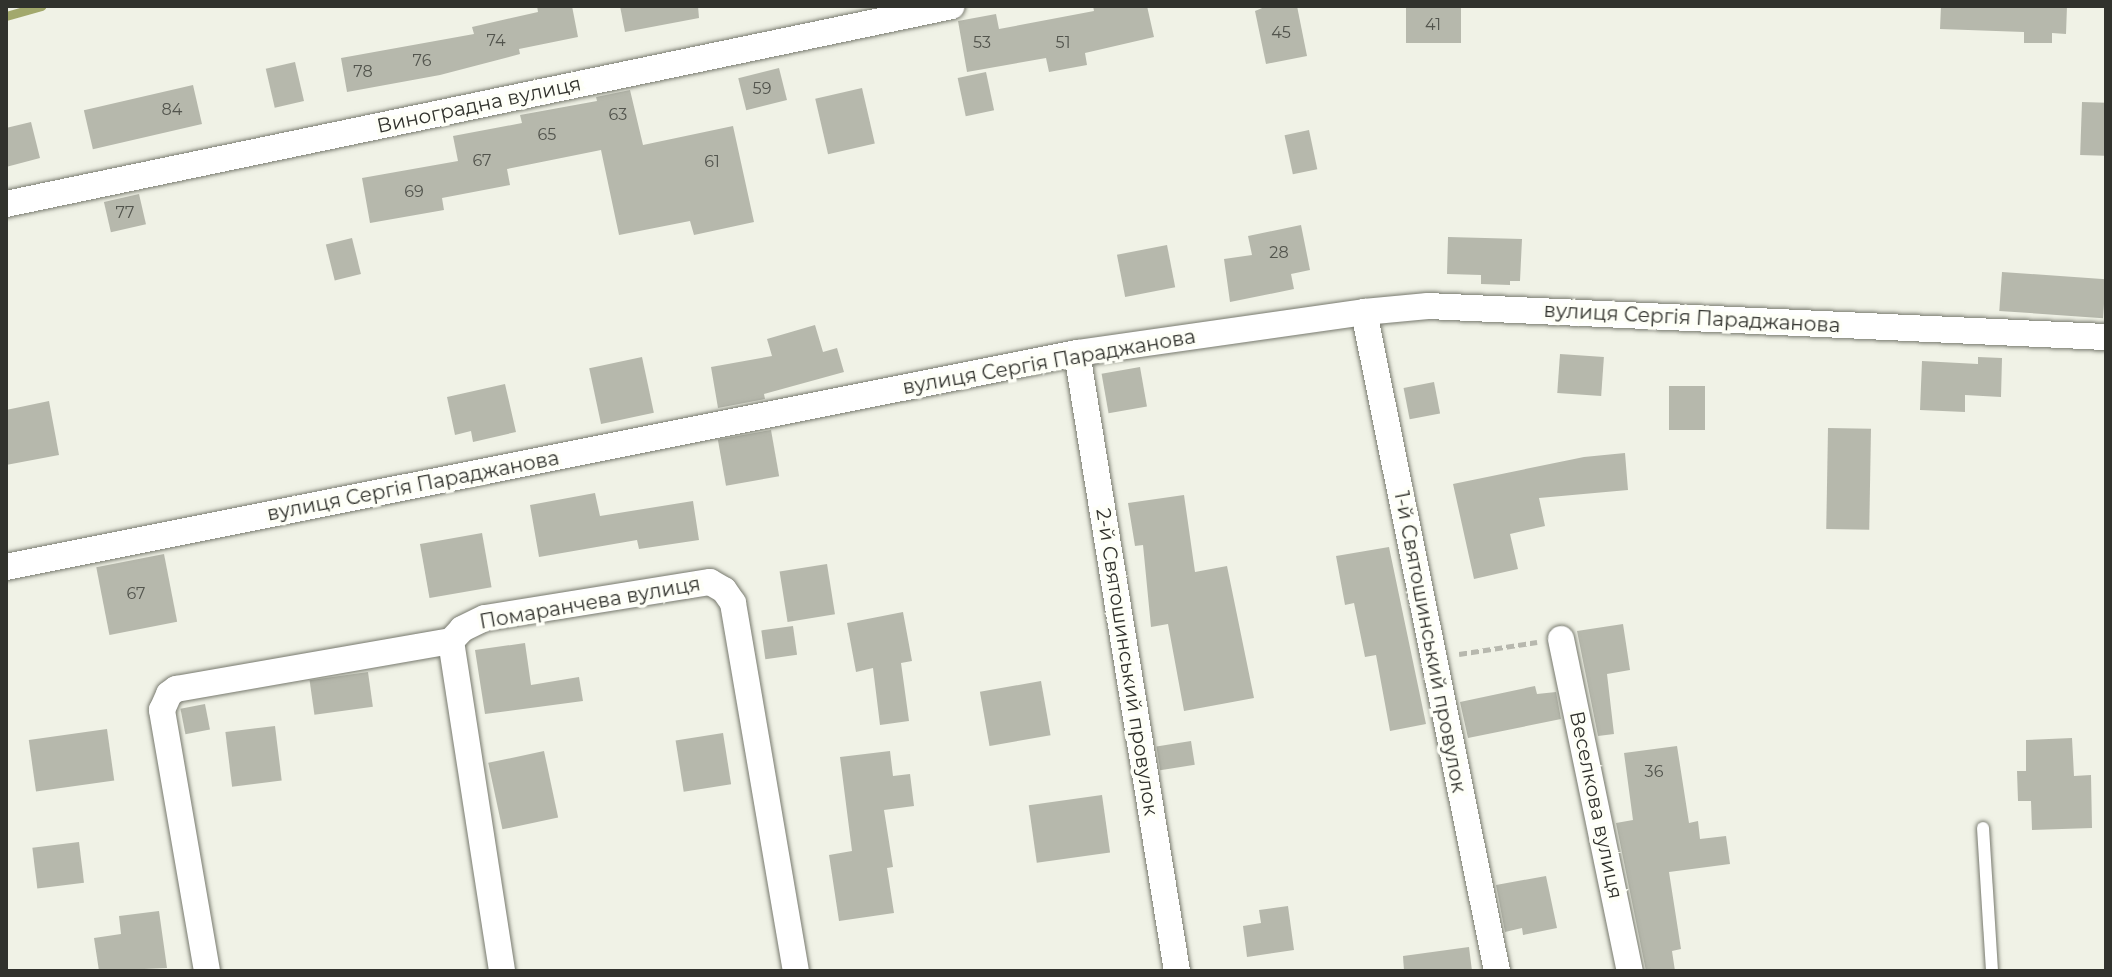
<!DOCTYPE html>
<html>
<head>
<meta charset="utf-8">
<style>
  body { margin:0 }
  #map { position:relative; width:2112px; height:977px; overflow:hidden; background:#f0f2e6; font-family:Montserrat,sans-serif }
  div>[style] { position:absolute }
  [style*='--x'] { left:calc(var(--x)*1px); top:calc(var(--y)*1px); width:calc(var(--w)*1px); rotate:calc(var(--a)*1deg) }
  .stream>* { height:9px; margin:-4.5px; padding:0 4.5px; transform-origin:4.5px; border-radius:4.5px; background:#a2a86c }
  .building>* { inset:0; background:#b6b8ac; transform-origin:0 0 }
  .path>* { height:5px; margin-top:-2.5px; transform-origin:0; background:repeating-linear-gradient(90deg,#b7b8ae 0 8px,transparent 0 12px) }
  .roads { filter:drop-shadow(0 0 2px #77796e) drop-shadow(0 0 2px #77796e) }
  .service>* { height:12px; margin:-6px; padding:0 6px; transform-origin:6px; border-radius:6px; background:#fff }
  .minor>* { height:26px; margin:-13px; padding:0 13px; transform-origin:13px; border-radius:13px; background:#fff }
  span { translate:-50% -50%; white-space:nowrap; text-align:center; line-height:1.15; -webkit-text-stroke:7px #fefff7; paint-order:stroke }
  .number-label { font-size:16px; color:#52544d }
  .number-label span { -webkit-text-stroke-width:0 }
  .street-label { font-size:20px; color:#31322d }
  .frame { position:absolute; inset:0; border:8px solid #31322d; pointer-events:none }
</style>
</head>
<body>
<div id="map">
  <div class="stream">
    <div style="--x:6;--y:16;--w:37;--a:-16"></div>
  </div>
  <div class="building">
    <div style="clip-path:polygon(537px 6px,572px 6px,578px 37px,519px 49px,520px 54px,440px 75px,347px 92px,341px 58px,474px 34px,472px 27px,538px 12px)"></div>
    <div style="clip-path:polygon(620px 6px,698px 6px,699px 18px,625px 32px)"></div>
    <div style="clip-path:polygon(1093px 6px,1147px 6px,1154px 37px,1085px 53px,1087px 65px,1049px 72px,1046px 58px,967px 72px,958px 21px,996px 14px,999px 29px,1094px 11px)"></div>
    <div style="clip-path:polygon(1267px 6px,1297px 6px,1307px 56px,1266px 64px,1255px 11px)"></div>
    <div style="left:1406px;top:6px;width:55px;height:37px"></div>
    <div style="clip-path:polygon(1941px 6px,2067px 6px,2066px 34px,2052px 33px,2052px 43px,2024px 43px,2024px 32px,1940px 29px)"></div>
    <div style="left:295px;top:62px;width:40px;height:30px;rotate:77deg"></div>
    <div style="left:779px;top:68px;width:33px;height:42px;rotate:76deg"></div>
    <div style="left:986px;top:72px;width:39px;height:29px;rotate:78deg"></div>
    <div style="left:193px;top:85px;width:40px;height:112px;rotate:77deg"></div>
    <div style="left:862px;top:88px;width:57px;height:48px;rotate:77deg"></div>
    <div style="clip-path:polygon(630px 90px,643px 145px,733px 126px,754px 222px,694px 235px,690px 221px,619px 235px,601px 150px,507px 169px,510px 185px,442px 198px,444px 210px,370px 223px,362px 178px,458px 161px,453px 136px,522px 123px,520px 115px,597px 101px,596px 97px)"></div>
    <div style="left:2082px;top:102px;width:24px;height:53px;rotate:2deg"></div>
    <div style="clip-path:polygon(31px 122px,40px 158px,6px 167px,6px 128px)"></div>
    <div style="left:1309px;top:130px;width:40px;height:25px;rotate:78deg"></div>
    <div style="left:139px;top:194px;width:31px;height:36px;rotate:77deg"></div>
    <div style="clip-path:polygon(1301px 225px,1310px 270px,1291px 274px,1294px 289px,1230px 302px,1224px 259px,1252px 255px,1248px 236px)"></div>
    <div style="clip-path:polygon(1448px 237px,1522px 239px,1520px 281px,1510px 281px,1510px 285px,1481px 284px,1481px 275px,1447px 274px)"></div>
    <div style="left:352px;top:238px;width:37px;height:27px;rotate:76deg"></div>
    <div style="left:1167px;top:245px;width:43px;height:51px;rotate:79deg"></div>
    <div style="left:2002px;top:272px;width:104px;height:39px;rotate:4deg"></div>
    <div style="clip-path:polygon(815px 325px,823px 352px,837px 348px,844px 372px,764px 394px,765px 399px,718px 408px,711px 367px,772px 356px,767px 339px)"></div>
    <div style="left:1560px;top:354px;width:44px;height:39px;rotate:4deg"></div>
    <div style="left:642px;top:357px;width:57px;height:54px;rotate:78deg"></div>
    <div style="clip-path:polygon(1978px 357px,2002px 358px,2001px 397px,1965px 395px,1965px 412px,1920px 410px,1922px 361px,1978px 364px)"></div>
    <div style="left:1140px;top:367px;width:40px;height:39px;rotate:80deg"></div>
    <div style="left:1434px;top:382px;width:32px;height:31px;rotate:79deg"></div>
    <div style="clip-path:polygon(505px 384px,516px 432px,473px 442px,471px 431px,455px 435px,447px 397px)"></div>
    <div style="left:1669px;top:386px;width:36px;height:44px"></div>
    <div style="clip-path:polygon(49px 401px,59px 455px,6px 465px,6px 410px)"></div>
    <div style="left:1828px;top:428px;width:43px;height:101px;rotate:1deg"></div>
    <div style="left:771px;top:430px;width:47px;height:54px;rotate:80deg"></div>
    <div style="clip-path:polygon(1625px 453px,1628px 490px,1539px 498px,1545px 526px,1510px 534px,1518px 569px,1474px 579px,1453px 484px,1584px 457px)"></div>
    <div style="clip-path:polygon(595px 493px,600px 516px,693px 501px,699px 540px,639px 549px,637px 540px,539px 557px,530px 505px)"></div>
    <div style="clip-path:polygon(1184px 495px,1195px 572px,1227px 566px,1254px 698px,1184px 711px,1168px 624px,1151px 627px,1143px 545px,1135px 546px,1128px 503px)"></div>
    <div style="left:482px;top:533px;width:55px;height:63px;rotate:80deg"></div>
    <div style="clip-path:polygon(1389px 547px,1426px 724px,1390px 731px,1376px 655px,1365px 657px,1354px 603px,1345px 605px,1336px 556px)"></div>
    <div style="left:164px;top:554px;width:69px;height:69px;rotate:79deg"></div>
    <div style="left:827px;top:564px;width:51px;height:48px;rotate:81deg"></div>
    <div style="clip-path:polygon(903px 612px,912px 661px,901px 663px,909px 721px,880px 725px,873px 668px,856px 672px,847px 623px)"></div>
    <div style="clip-path:polygon(1623px 624px,1630px 670px,1607px 674px,1614px 734px,1598px 736px,1577px 631px)"></div>
    <div style="left:793px;top:626px;width:29px;height:32px;rotate:82deg"></div>
    <div style="clip-path:polygon(525px 643px,531px 685px,579px 677px,583px 701px,485px 714px,475px 650px)"></div>
    <div style="left:368px;top:672px;width:35px;height:59px;rotate:82deg"></div>
    <div style="left:1041px;top:681px;width:55px;height:62px;rotate:80deg"></div>
    <div style="clip-path:polygon(1535px 686px,1537px 694px,1556px 692px,1561px 719px,1468px 738px,1460px 702px)"></div>
    <div style="left:205px;top:704px;width:26px;height:25px;rotate:79deg"></div>
    <div style="left:275px;top:726px;width:55px;height:50px;rotate:83deg"></div>
    <div style="left:107px;top:729px;width:52px;height:79px;rotate:82deg"></div>
    <div style="left:723px;top:733px;width:52px;height:48px;rotate:81deg"></div>
    <div style="clip-path:polygon(2072px 738px,2074px 776px,2091px 775px,2092px 828px,2032px 830px,2031px 801px,2018px 801px,2017px 771px,2026px 771px,2026px 740px)"></div>
    <div style="left:1191px;top:741px;width:24px;height:35px;rotate:81deg"></div>
    <div style="clip-path:polygon(1677px 746px,1689px 823px,1698px 821px,1700px 839px,1726px 836px,1730px 864px,1669px 872px,1681px 949px,1672px 951px,1675px 971px,1646px 971px,1616px 823px,1633px 820px,1624px 753px)"></div>
    <div style="left:544px;top:751px;width:68px;height:57px;rotate:78deg"></div>
    <div style="clip-path:polygon(890px 751px,893px 776px,910px 774px,914px 806px,884px 810px,893px 867px,887px 868px,894px 913px,839px 921px,829px 855px,852px 851px,840px 757px)"></div>
    <div style="left:1102px;top:795px;width:58px;height:74px;rotate:82deg"></div>
    <div style="left:79px;top:842px;width:41px;height:47px;rotate:83deg"></div>
    <div style="clip-path:polygon(1546px 876px,1557px 928px,1523px 935px,1522px 928px,1505px 932px,1496px 885px)"></div>
    <div style="clip-path:polygon(1288px 906px,1294px 950px,1247px 957px,1243px 926px,1261px 923px,1259px 910px)"></div>
    <div style="clip-path:polygon(159px 911px,167px 968px,99px 971px,94px 938px,121px 934px,119px 916px)"></div>
    <div style="clip-path:polygon(1469px 947px,1472px 971px,1404px 971px,1403px 956px)"></div>
  </div>
  <div class="path">
    <div style="--x:1459;--y:654;--w:79;--a:-8.7"></div>
  </div>
  <div class="roads">
    <div class="service">
      <div style="--x:1983;--y:828;--w:143;--a:86.4"></div>
    </div>
    <div class="minor">
      <div style="--x:6;--y:204;--w:966;--a:-11.82"></div>
      <div style="--x:1364;--y:312;--w:672;--a:78.59"></div>
      <div style="--x:1077;--y:353;--w:626;--a:80.81"></div>
      <div style="--x:6;--y:567;--w:1092;--a:-11.3"></div>
      <div style="--x:1077;--y:353;--w:290;--a:-8.1"></div>
      <div style="--x:1364;--y:312;--w:64;--a:-5.4"></div>
      <div style="--x:1428;--y:306;--w:679;--a:2.62"></div>
      <div style="--x:1561;--y:639;--w:339;--a:78.3"></div>
      <div style="--x:451;--y:641;--w:334;--a:81.2"></div>
      <div style="--x:207;--y:971;--w:265;--a:-99.8"></div>
      <div style="--x:162;--y:710;--w:17;--a:-66"></div>
      <div style="--x:169;--y:694;--w:9;--a:-36"></div>
      <div style="--x:176;--y:689;--w:279;--a:-9.9"></div>
      <div style="--x:451;--y:641;--w:16;--a:-47"></div>
      <div style="--x:462;--y:629;--w:25;--a:-26"></div>
      <div style="--x:485;--y:618;--w:228;--a:-9.1"></div>
      <div style="--x:710;--y:582;--w:16;--a:30"></div>
      <div style="--x:724;--y:590;--w:16;--a:55"></div>
      <div style="--x:733;--y:603;--w:373;--a:80.3"></div>
    </div>
  </div>
  <div class="number-label">
    <span style="left:1433px;top:25px">41</span>
    <span style="left:1281px;top:33px">45</span>
    <span style="left:496px;top:41px">74</span>
    <span style="left:982px;top:43px">53</span>
    <span style="left:1063px;top:43px">51</span>
    <span style="left:422px;top:61px">76</span>
    <span style="left:363px;top:72px">78</span>
    <span style="left:762px;top:89px">59</span>
    <span style="left:172px;top:110px">84</span>
    <span style="left:618px;top:115px">63</span>
    <span style="left:547px;top:135px">65</span>
    <span style="left:482px;top:161px">67</span>
    <span style="left:712px;top:162px">61</span>
    <span style="left:414px;top:192px">69</span>
    <span style="left:125px;top:213px">77</span>
    <span style="left:1279px;top:253px">28</span>
    <span style="left:136px;top:594px">67</span>
    <span style="left:1654px;top:772px">36</span>
  </div>
  <div class="street-label">
    <span style="left:479px;top:105px;rotate:-12deg">Виноградна вулиця</span>
    <span style="left:1692px;top:318px;rotate:3deg">вулиця Сергія Параджанова</span>
    <span style="left:1049px;top:362px;rotate:-10deg">вулиця Сергія Параджанова</span>
    <span style="left:413px;top:486px;rotate:-11deg">вулиця Сергія Параджанова</span>
    <span style="left:590px;top:603px;rotate:-10deg">Помаранчева вулиця</span>
    <span style="left:1430px;top:642px;rotate:79deg">1-й Святошинський провулок</span>
    <span style="left:1127px;top:662px;rotate:81deg">2-й Святошинський провулок</span>
    <span style="left:1596px;top:805px;rotate:78deg">Веселкова вулиця</span>
  </div>
  <div class="frame"></div>
</div>
</body>
</html>
